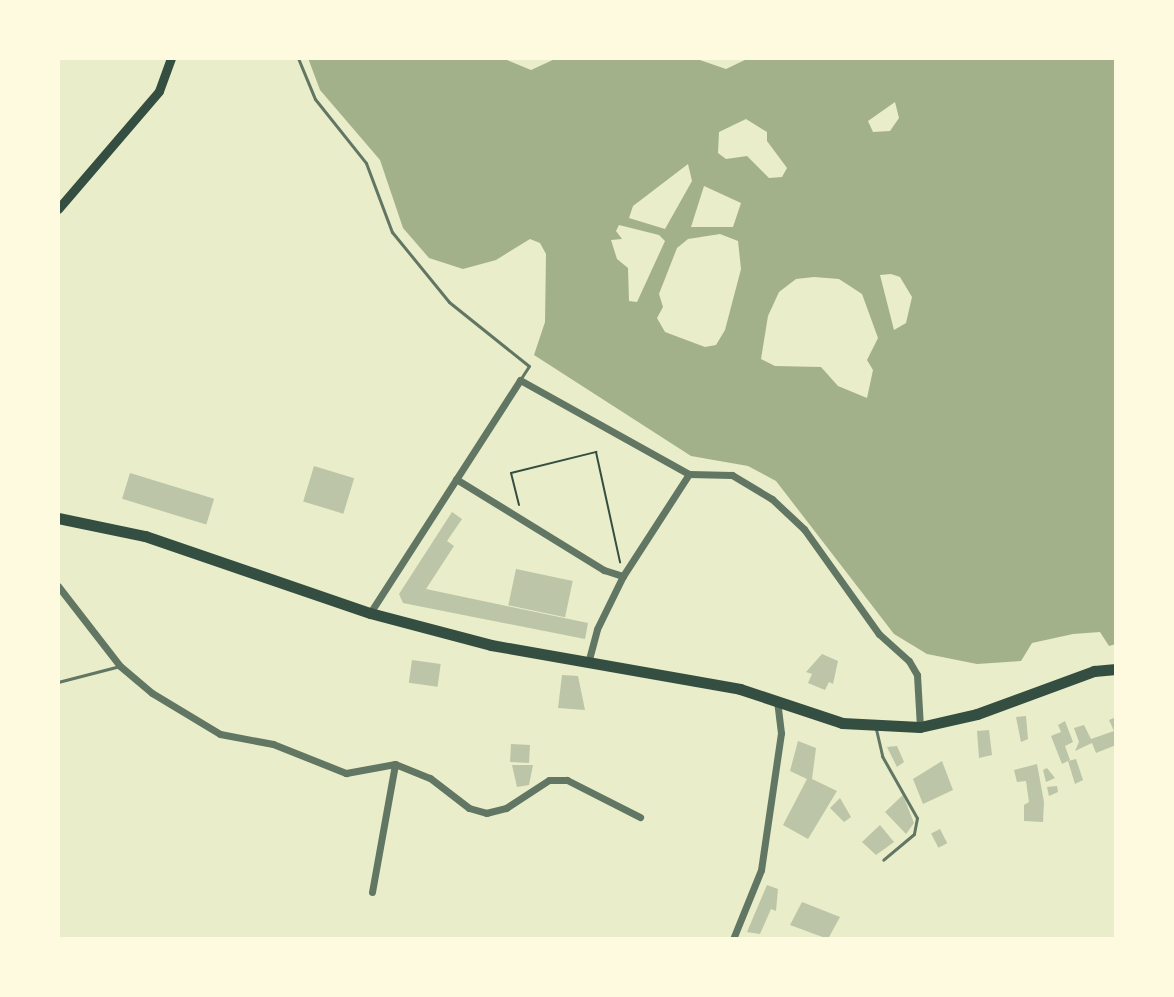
<!DOCTYPE html>
<html>
<head>
<meta charset="utf-8">
<style>
  body { margin:0 }
  #map { position:relative; width:1174px; height:997px; overflow:hidden; background:#e9edc9; font-family:Barlow,sans-serif }
  div>[style] { position:absolute }
  [style*='--x'] { left:calc(var(--x)*1px); top:calc(var(--y)*1px); width:calc(var(--w)*1px); rotate:calc(var(--a)*1deg) }
  .water>* { inset:0; background:#a3b18a }
  .building>* { inset:0; background:#bcc5a7; transform-origin:0 0 }
  .path>* { height:2px; margin:-1px; padding:0 1px; transform-origin:1px; border-radius:1px; background:#344e41 }
  .service>* { height:3px; margin:-1.5px; padding:0 1.5px; transform-origin:1.5px; border-radius:1.5px; background:#617663 }
  .minor>* { height:7px; margin:-3.5px; padding:0 3.5px; transform-origin:3.5px; border-radius:3.5px; background:#617663 }
  .secondary>* { height:9px; margin:-4.5px; padding:0 4.5px; transform-origin:4.5px; border-radius:4.5px; background:#344e41 }
  .primary>* { height:11px; margin:-5.5px; padding:0 5.5px; transform-origin:5.5px; border-radius:5.5px; background:#344e41 }
  span { translate:-50% -50%; white-space:nowrap; text-align:center; line-height:1.15; -webkit-text-stroke:6px #fefae0; paint-order:stroke }
  .frame { position:absolute; inset:0; border:60px solid #fefae0; pointer-events:none }
</style>
</head>
<body>
<div id="map">
  <div class="water">
    <div style="clip-path:polygon(evenodd,308px 58px,502px 58px,531px 70px,557px 58px,694px 58px,726px 69px,749px 58px,1116px 58px,1116px 644px,1109px 646px,1100px 632px,1073px 634px,1032px 643px,1021px 661px,977px 664px,927px 654px,894px 634px,776px 481px,748px 466px,691px 456px,534px 355px,545px 322px,546px 254px,540px 243px,530px 239px,496px 260px,463px 269px,429px 258px,403px 228px,380px 160px,320px 90px,308px 58px,895px 102px,899px 118px,890px 131px,873px 132px,868px 121px,895px 102px,308px 58px,746px 119px,767px 132px,767px 141px,787px 168px,782px 177px,769px 178px,747px 156px,726px 159px,718px 153px,719px 132px,746px 119px,308px 58px,688px 164px,692px 181px,665px 229px,629px 218px,633px 206px,688px 164px,308px 58px,704px 186px,741px 203px,733px 227px,691px 227px,704px 186px,308px 58px,619px 225px,659px 235px,665px 241px,637px 302px,629px 301px,628px 268px,617px 259px,611px 240px,622px 239px,616px 231px,619px 225px,308px 58px,720px 234px,738px 241px,741px 269px,725px 330px,716px 345px,705px 347px,665px 332px,657px 318px,663px 307px,659px 294px,677px 248px,688px 239px,720px 234px,308px 58px,891px 274px,900px 277px,912px 297px,906px 323px,894px 330px,880px 275px,891px 274px,308px 58px,814px 277px,839px 279px,862px 294px,878px 338px,867px 360px,873px 370px,867px 398px,838px 386px,821px 367px,775px 366px,761px 359px,768px 316px,779px 292px,796px 279px,814px 277px)"></div>
  </div>
  <div class="building">
    <div style="left:314px;top:466px;width:42px;height:37px;rotate:17deg"></div>
    <div style="left:130px;top:473px;width:88px;height:27px;rotate:17deg"></div>
    <div style="clip-path:polygon(452px 512px,462px 519px,447px 541px,454px 546px,426px 589px,588px 623px,585px 639px,403px 603px,399px 594px)"></div>
    <div style="left:516px;top:569px;width:58px;height:37px;rotate:12deg"></div>
    <div style="clip-path:polygon(822px 654px,838px 661px,833px 684px,829px 682px,825px 690px,808px 683px,812px 674px,806px 672px)"></div>
    <div style="left:412px;top:660px;width:29px;height:23px;rotate:8deg"></div>
    <div style="clip-path:polygon(562px 675px,578px 676px,585px 710px,558px 708px)"></div>
    <div style="clip-path:polygon(1026px 716px,1028px 739px,1021px 742px,1016px 717px)"></div>
    <div style="clip-path:polygon(1116px 717px,1116px 745px,1096px 753px,1092px 743px,1075px 751px,1079px 742px,1074px 728px,1084px 725px,1091px 739px,1114px 731px,1109px 720px)"></div>
    <div style="clip-path:polygon(1065px 721px,1073px 742px,1065px 746px,1070px 760px,1062px 764px,1051px 736px,1061px 732px,1058px 725px)"></div>
    <div style="clip-path:polygon(989px 730px,992px 755px,979px 758px,977px 731px)"></div>
    <div style="clip-path:polygon(798px 741px,816px 748px,812px 779px,837px 791px,808px 839px,783px 825px,807px 779px,790px 771px)"></div>
    <div style="left:511px;top:744px;width:19px;height:18px;rotate:3deg"></div>
    <div style="clip-path:polygon(897px 746px,904px 762px,897px 767px,887px 747px)"></div>
    <div style="clip-path:polygon(1076px 759px,1083px 780px,1075px 784px,1068px 761px)"></div>
    <div style="clip-path:polygon(942px 761px,953px 790px,923px 804px,913px 779px)"></div>
    <div style="clip-path:polygon(1037px 764px,1044px 802px,1043px 822px,1024px 821px,1024px 805px,1029px 802px,1026px 781px,1017px 782px,1014px 770px)"></div>
    <div style="clip-path:polygon(512px 765px,533px 765px,529px 785px,517px 787px)"></div>
    <div style="clip-path:polygon(1047px 768px,1055px 778px,1046px 782px,1043px 770px)"></div>
    <div style="clip-path:polygon(1057px 786px,1058px 792px,1049px 796px,1047px 787px)"></div>
    <div style="clip-path:polygon(903px 795px,914px 823px,906px 834px,885px 812px)"></div>
    <div style="clip-path:polygon(840px 798px,851px 817px,844px 822px,830px 808px)"></div>
    <div style="clip-path:polygon(880px 825px,894px 842px,876px 855px,862px 842px)"></div>
    <div style="left:940px;top:829px;width:16px;height:10px;rotate:63deg"></div>
    <div style="clip-path:polygon(767px 885px,778px 889px,776px 911px,771px 909px,760px 934px,747px 932px)"></div>
    <div style="clip-path:polygon(802px 902px,840px 917px,828px 939px,790px 925px)"></div>
  </div>
  <div class="path">
    <div style="--x:519;--y:505;--w:33;--a:-104"></div>
    <div style="--x:511;--y:473;--w:88;--a:-13.9"></div>
    <div style="--x:596;--y:452;--w:113;--a:77.7"></div>
  </div>
  <div class="service">
    <div style="--x:298;--y:58;--w:44;--a:67.5"></div>
    <div style="--x:315;--y:99;--w:82;--a:51.4"></div>
    <div style="--x:366;--y:163;--w:74;--a:69.4"></div>
    <div style="--x:392;--y:232;--w:90;--a:50.8"></div>
    <div style="--x:449;--y:302;--w:102;--a:38.7"></div>
    <div style="--x:529;--y:366;--w:17;--a:123"></div>
    <div style="--x:58;--y:682;--w:64;--a:-14.5"></div>
    <div style="--x:876;--y:729;--w:28;--a:77"></div>
    <div style="--x:882;--y:756;--w:71;--a:60.6"></div>
    <div style="--x:917;--y:818;--w:16;--a:101"></div>
    <div style="--x:914;--y:834;--w:40;--a:140"></div>
  </div>
  <div class="minor">
    <div style="--x:456;--y:479;--w:174;--a:31.6"></div>
    <div style="--x:604;--y:570;--w:20;--a:18"></div>
    <div style="--x:58;--y:586;--w:101;--a:52.2"></div>
    <div style="--x:120;--y:666;--w:42;--a:40.2"></div>
    <div style="--x:152;--y:693;--w:79;--a:31.1"></div>
    <div style="--x:220;--y:734;--w:54;--a:10.7"></div>
    <div style="--x:273;--y:744;--w:79;--a:21.7"></div>
    <div style="--x:346;--y:773;--w:50;--a:-10.4"></div>
    <div style="--x:395;--y:764;--w:38;--a:22"></div>
    <div style="--x:430;--y:778;--w:49;--a:37.6"></div>
    <div style="--x:469;--y:808;--w:18;--a:16"></div>
    <div style="--x:486;--y:813;--w:21;--a:-14"></div>
    <div style="--x:506;--y:808;--w:51;--a:-33.1"></div>
    <div style="--x:549;--y:780;--w:18;--a:0"></div>
    <div style="--x:567;--y:780;--w:82;--a:26.9"></div>
    <div style="--x:370;--y:613;--w:277;--a:-57.2"></div>
    <div style="--x:520;--y:380;--w:193;--a:29.1"></div>
    <div style="--x:689;--y:474;--w:43;--a:1.3"></div>
    <div style="--x:732;--y:475;--w:47;--a:31"></div>
    <div style="--x:772;--y:499;--w:44;--a:43.2"></div>
    <div style="--x:804;--y:529;--w:129;--a:54.5"></div>
    <div style="--x:879;--y:634;--w:40;--a:42"></div>
    <div style="--x:909;--y:661;--w:16;--a:60"></div>
    <div style="--x:917;--y:675;--w:52;--a:86.7"></div>
    <div style="--x:588;--y:663;--w:35;--a:-75"></div>
    <div style="--x:597;--y:629;--w:59;--a:-63.9"></div>
    <div style="--x:623;--y:576;--w:121;--a:-57.1"></div>
    <div style="--x:372;--y:892;--w:130;--a:-79.8"></div>
    <div style="--x:733;--y:939;--w:74;--a:-67.9"></div>
    <div style="--x:761;--y:870;--w:138;--a:-81.7"></div>
    <div style="--x:781;--y:733;--w:33;--a:-97"></div>
  </div>
  <div class="secondary">
    <div style="--x:58;--y:209;--w:155;--a:-49.4"></div>
    <div style="--x:159;--y:91;--w:35;--a:-70"></div>
  </div>
  <div class="primary">
    <div style="--x:58;--y:518;--w:89;--a:11.7"></div>
    <div style="--x:145;--y:536;--w:238;--a:18.9"></div>
    <div style="--x:370;--y:613;--w:125;--a:14.8"></div>
    <div style="--x:491;--y:645;--w:253;--a:10"></div>
    <div style="--x:740;--y:689;--w:108;--a:18.4"></div>
    <div style="--x:842;--y:723;--w:78;--a:2.9"></div>
    <div style="--x:920;--y:727;--w:58;--a:-12.8"></div>
    <div style="--x:977;--y:714;--w:125;--a:-20.2"></div>
    <div style="--x:1094;--y:671;--w:22;--a:-5"></div>
  </div>
  <div class="frame"></div>
</div>
</body>
</html>
